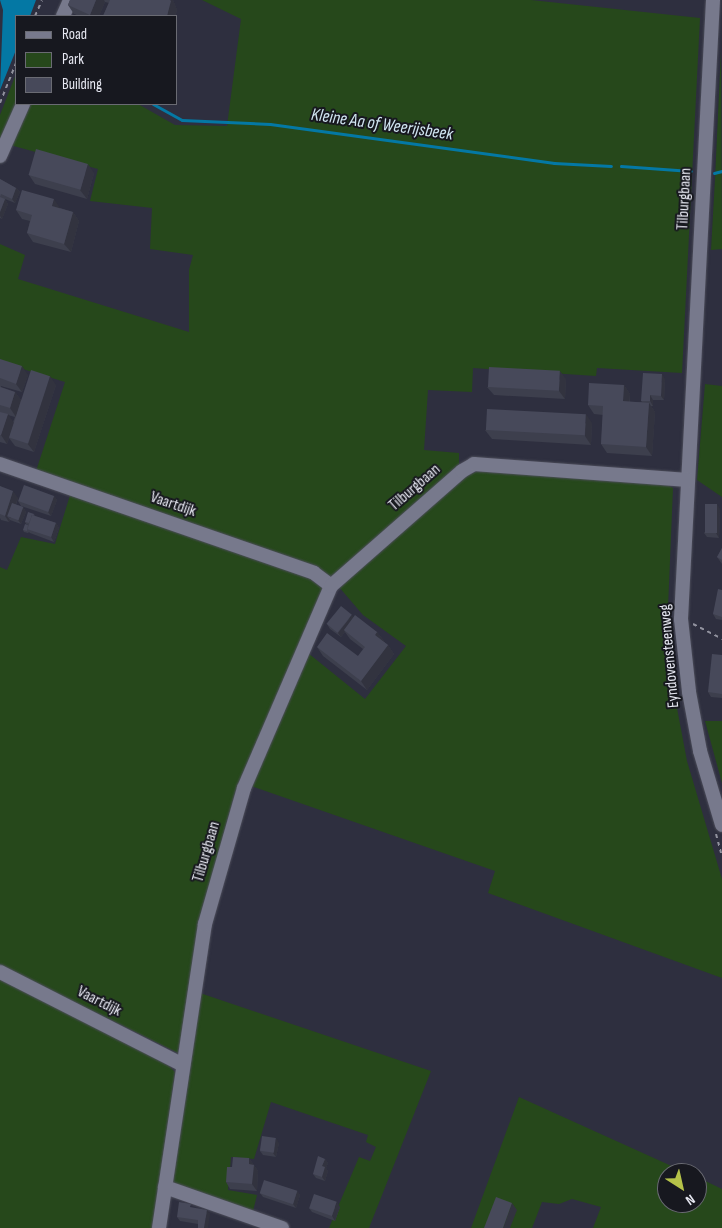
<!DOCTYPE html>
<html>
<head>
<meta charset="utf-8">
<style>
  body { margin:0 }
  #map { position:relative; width:722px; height:1228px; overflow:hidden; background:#2e2f3f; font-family:"Sofia Sans Condensed",sans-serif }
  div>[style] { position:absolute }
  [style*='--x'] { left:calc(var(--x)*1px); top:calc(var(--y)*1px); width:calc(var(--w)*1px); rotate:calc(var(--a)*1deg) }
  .green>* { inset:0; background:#26481b }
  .water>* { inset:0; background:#0478a4 }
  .stream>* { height:3px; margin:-1.5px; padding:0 1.5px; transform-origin:1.5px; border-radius:1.5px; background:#0478a4 }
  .path>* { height:2px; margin-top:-1px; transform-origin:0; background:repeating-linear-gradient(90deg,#91929e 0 4px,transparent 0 8px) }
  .roads { filter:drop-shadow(0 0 1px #4c4d5a) drop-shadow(0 0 1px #4c4d5a) }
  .minor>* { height:14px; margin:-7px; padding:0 7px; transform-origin:7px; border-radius:7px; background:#77798c }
  .wall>* { inset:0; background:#3d3f4d }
  .shaded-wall>* { inset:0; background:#32333f }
  .building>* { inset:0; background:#47495a; transform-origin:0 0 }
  span { translate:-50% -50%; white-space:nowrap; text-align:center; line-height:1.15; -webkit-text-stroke:4px #17181f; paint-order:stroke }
  .street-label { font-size:16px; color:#e7e8f2 }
  .water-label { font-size:18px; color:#d0e5f1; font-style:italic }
  .legend { position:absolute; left:15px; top:15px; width:162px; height:90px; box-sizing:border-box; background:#17181f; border:1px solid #6a6b73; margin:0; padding:6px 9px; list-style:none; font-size:15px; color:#e7e8f2 }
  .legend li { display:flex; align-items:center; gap:10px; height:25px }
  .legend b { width:25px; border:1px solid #6a6b73 }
  .north { position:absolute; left:657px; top:1163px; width:50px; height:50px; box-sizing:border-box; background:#17181f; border:1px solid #6a6b73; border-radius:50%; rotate:145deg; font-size:14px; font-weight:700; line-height:20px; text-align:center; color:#e7e8f2 }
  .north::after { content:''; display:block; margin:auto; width:18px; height:22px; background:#b5c249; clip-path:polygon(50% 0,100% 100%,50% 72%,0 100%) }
</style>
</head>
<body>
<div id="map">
  <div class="green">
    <div style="clip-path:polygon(202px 0,531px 0,700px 18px,682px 373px,597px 368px,596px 376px,473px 368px,472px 392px,428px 390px,424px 450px,459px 453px,459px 465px,329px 579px,36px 471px,65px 382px,0 362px,0 244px,25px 255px,18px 279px,189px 332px,189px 270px,193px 255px,150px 249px,152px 208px,90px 201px,98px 169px,10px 145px,31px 104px,138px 104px,175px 125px,227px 126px,241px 19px)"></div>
    <div style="clip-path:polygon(721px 51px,722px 249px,711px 250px,715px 179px)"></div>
    <div style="clip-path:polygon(16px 74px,16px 104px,0 153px,0 115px)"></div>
    <div style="clip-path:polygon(705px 384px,722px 386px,722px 497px,697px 480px)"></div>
    <div style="clip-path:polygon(481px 469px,668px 485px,673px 488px,667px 632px,673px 687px,687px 761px,722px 879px,722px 978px,488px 893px,495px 871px,251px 786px,308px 653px,365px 699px,406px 646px,363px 615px,339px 587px,461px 479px)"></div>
    <div style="clip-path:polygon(71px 492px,314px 577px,325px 590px,235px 793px,209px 887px,178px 1053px,0 965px,0 567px,7px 570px,21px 537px,55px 544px)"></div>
    <div style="clip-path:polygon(705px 721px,722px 721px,722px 783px)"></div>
    <div style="clip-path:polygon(0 978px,168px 1065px,175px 1072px,154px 1228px,0 1228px)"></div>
    <div style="clip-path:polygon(200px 993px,431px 1071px,369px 1228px,329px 1228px,359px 1157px,370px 1161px,376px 1147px,366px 1142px,368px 1135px,271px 1102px,254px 1159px,231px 1157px,228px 1190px,257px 1195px,253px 1211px,172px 1186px)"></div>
    <div style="clip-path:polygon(519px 1097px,687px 1173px,667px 1173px,667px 1203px,697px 1203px,697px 1177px,722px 1189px,722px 1228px,593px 1228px,601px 1207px,572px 1199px,559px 1204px,542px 1202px,532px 1228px,471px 1228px)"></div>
  </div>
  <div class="water">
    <div style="clip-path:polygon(0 0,36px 0,30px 16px,16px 16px,16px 50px,0 90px,3px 10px)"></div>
  </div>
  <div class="stream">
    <div style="--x:153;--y:104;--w:33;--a:29"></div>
    <div style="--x:182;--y:120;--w:88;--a:2.6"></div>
    <div style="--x:270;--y:124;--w:287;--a:7.8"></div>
    <div style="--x:554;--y:163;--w:57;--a:3"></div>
    <div style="--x:621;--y:166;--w:70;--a:4.1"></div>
    <div style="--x:714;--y:173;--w:8;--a:-14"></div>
  </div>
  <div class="path">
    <div style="--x:35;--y:16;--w:17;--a:-66"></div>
    <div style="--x:0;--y:103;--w:43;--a:-68.2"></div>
    <div style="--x:693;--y:624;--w:33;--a:27"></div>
    <div style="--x:716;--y:834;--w:23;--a:75"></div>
  </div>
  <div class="roads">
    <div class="minor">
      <div style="--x:713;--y:0;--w:620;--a:92.96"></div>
      <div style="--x:681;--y:619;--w:73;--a:83.7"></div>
      <div style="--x:689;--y:692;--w:60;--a:79.4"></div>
      <div style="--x:700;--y:751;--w:77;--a:73.4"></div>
      <div style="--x:63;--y:16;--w:17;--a:-66"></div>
      <div style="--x:0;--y:156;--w:57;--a:-66.1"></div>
      <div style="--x:0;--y:464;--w:332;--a:19.1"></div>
      <div style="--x:314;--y:573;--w:21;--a:37"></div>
      <div style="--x:0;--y:972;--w:205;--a:26.9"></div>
      <div style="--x:165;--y:1187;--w:124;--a:19.3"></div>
      <div style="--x:159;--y:1228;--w:307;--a:-81.4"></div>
      <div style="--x:205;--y:924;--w:141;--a:-74"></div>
      <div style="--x:244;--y:788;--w:220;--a:-66.7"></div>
      <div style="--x:331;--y:586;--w:174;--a:-41.3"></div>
      <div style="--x:462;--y:471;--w:14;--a:-30"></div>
      <div style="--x:474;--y:464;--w:214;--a:4.3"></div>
    </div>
  </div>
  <div class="wall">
    <div style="clip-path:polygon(70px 0,173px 0,177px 10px,175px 16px,103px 16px,109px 3px,105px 2px,99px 16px,79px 16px,74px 14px,68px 5px)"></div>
    <div style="clip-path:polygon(94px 173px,87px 199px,35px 184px,29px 175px)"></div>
    <div style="clip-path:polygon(0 179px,16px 188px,20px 192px,15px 203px,5px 199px,8px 204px,2px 219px,0 218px)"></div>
    <div style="clip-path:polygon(60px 208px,73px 212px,79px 221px,71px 252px,33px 242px,27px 233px,30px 221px,22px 219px,16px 210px)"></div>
    <div style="clip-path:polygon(evenodd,0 359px,28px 375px,22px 392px,1px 386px,1px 387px,15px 392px,21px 400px,56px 385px,34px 452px,15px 446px,9px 438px,7px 444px,0 442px,0 359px,8px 415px,15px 417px,13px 422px,8px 415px)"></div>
    <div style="clip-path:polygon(566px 379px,565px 399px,494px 395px,487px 387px)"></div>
    <div style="clip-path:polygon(665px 379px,664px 400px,653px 400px,653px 406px,651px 406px,655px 412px,652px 456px,607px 453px,601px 444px,603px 415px,594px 414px,588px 405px,624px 385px,630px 394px,630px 402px,642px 402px,641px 401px)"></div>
    <div style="clip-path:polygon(592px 423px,591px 445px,492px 439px,485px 430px)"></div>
    <div style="clip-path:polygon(0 486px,18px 498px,16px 505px,23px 507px,26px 512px,21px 524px,10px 520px,9px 522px,1px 520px,0 518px)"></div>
    <div style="clip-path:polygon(54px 496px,57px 500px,51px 516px,21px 506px,18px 501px)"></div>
    <div style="clip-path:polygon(720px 509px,719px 538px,707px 537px,704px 533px)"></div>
    <div style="clip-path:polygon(34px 514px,35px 516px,56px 523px,59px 528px,54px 542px,30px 533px,29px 532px,28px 533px,24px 532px,23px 530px,28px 525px,26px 524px,25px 522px)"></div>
    <div style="clip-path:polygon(722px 548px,722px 564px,717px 557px)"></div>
    <div style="clip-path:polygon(722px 590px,722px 620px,716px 619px,713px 614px)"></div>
    <div style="clip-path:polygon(354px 617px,377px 632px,384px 641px,383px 641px,388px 645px,394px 654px,367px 690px,323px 656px,317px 647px,358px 656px,363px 649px,350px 639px,345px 632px,341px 637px,330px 629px,327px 624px)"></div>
    <div style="clip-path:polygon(722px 655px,722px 698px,711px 697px,708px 692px)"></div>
    <div style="clip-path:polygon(279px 1143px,276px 1157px,263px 1155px,260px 1151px)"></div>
    <div style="clip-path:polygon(249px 1158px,258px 1171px,257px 1191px,230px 1189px,226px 1182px,232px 1167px)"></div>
    <div style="clip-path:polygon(325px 1159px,328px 1163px,326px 1168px,328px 1171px,325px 1181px,316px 1178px,313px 1174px)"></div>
    <div style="clip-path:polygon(297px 1191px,300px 1195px,296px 1208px,263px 1197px,260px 1193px)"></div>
    <div style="clip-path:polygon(340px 1207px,335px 1221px,312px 1212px,309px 1208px)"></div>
    <div style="clip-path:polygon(194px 1208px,210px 1214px,198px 1224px,180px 1221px,177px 1217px)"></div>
  </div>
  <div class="shaded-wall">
    <div style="clip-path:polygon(96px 0,104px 0,105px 2px,99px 16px,91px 16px,90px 15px)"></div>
    <div style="clip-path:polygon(170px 0,173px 0,177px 10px,175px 16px,167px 16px)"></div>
    <div style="clip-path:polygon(88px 164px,94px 173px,87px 199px,80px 190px)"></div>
    <div style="clip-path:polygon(16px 188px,20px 192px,15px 203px,12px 199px)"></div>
    <div style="clip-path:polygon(5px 199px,8px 204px,2px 219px,0 216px,0 212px)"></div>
    <div style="clip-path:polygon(54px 199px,60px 208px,58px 215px,52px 206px)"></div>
    <div style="clip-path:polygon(73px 212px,79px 221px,71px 252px,64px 244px)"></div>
    <div style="clip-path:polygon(22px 366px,28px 375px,22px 392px,16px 384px)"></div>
    <div style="clip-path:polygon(560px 371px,566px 379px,565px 399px,559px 391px)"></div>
    <div style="clip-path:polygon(662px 374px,665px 379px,664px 400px,661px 396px)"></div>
    <div style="clip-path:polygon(50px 376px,56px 385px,34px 452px,27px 443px)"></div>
    <div style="clip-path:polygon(624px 385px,630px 394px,629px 410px,623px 401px)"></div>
    <div style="clip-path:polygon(15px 392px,21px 400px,16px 417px,10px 408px)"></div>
    <div style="clip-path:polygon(650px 395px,653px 400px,653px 406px,650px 401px)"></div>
    <div style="clip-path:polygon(649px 403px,655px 412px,652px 456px,646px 447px)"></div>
    <div style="clip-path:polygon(8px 414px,14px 423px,7px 444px,1px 435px)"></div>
    <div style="clip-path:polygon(586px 414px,592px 423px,591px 445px,585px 436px)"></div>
    <div style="clip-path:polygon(13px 491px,18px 498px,11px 518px,7px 516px,10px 520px,9px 522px,5px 516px)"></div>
    <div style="clip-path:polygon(54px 496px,57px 500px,51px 516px,48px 512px)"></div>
    <div style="clip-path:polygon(717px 504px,720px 509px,719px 538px,716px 533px)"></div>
    <div style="clip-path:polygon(23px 507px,26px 512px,21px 524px,18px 520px)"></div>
    <div style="clip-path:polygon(56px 523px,59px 528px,54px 542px,51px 537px)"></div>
    <div style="clip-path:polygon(352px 615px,355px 619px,344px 630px,345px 632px,341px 637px,338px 633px)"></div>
    <div style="clip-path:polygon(377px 632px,384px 641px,381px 644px,375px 635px)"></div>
    <div style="clip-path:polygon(388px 645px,394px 654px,367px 690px,361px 681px)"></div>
    <div style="clip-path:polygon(276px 1138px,279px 1143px,276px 1157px,273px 1153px)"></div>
    <div style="clip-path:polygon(249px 1158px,258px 1171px,257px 1191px,252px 1184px,249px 1164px)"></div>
    <div style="clip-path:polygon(325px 1159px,328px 1163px,326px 1168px,328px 1171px,325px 1181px,322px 1177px,322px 1166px)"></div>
    <div style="clip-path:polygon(297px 1191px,300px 1195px,296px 1208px,293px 1204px)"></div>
    <div style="clip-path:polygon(337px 1202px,340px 1207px,335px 1221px,332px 1216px)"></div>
    <div style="clip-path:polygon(512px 1203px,517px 1210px,510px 1228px,503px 1228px)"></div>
    <div style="clip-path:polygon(207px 1210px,210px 1214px,208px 1228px,204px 1228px)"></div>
  </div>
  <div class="building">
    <div style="clip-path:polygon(70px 0,96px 0,90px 15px,68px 5px)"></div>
    <div style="clip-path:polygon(110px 0,170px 0,171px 1px,167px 16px,103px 16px)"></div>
    <div style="left:36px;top:149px;width:54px;height:27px;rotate:16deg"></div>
    <div style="clip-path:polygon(0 179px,16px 188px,12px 199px,1px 194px,0 197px,5px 199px,0 212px)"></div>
    <div style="clip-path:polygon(22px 190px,54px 199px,52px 206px,73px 212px,64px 244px,27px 233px,32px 215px,16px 210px)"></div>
    <div style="clip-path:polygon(0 359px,22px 366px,16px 384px,0 378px)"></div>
    <div style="left:489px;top:367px;width:71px;height:20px;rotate:3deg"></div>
    <div style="left:31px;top:370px;width:20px;height:71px;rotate:18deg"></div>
    <div style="clip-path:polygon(643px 373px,662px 374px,661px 396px,650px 395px,650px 401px,641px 401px)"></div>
    <div style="clip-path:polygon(589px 383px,624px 385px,623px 401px,649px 403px,646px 447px,601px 444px,603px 406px,588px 405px)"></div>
    <div style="clip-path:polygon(0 387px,15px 392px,10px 408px,0 405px)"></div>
    <div style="left:487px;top:409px;width:99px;height:21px;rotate:3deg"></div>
    <div style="clip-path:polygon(0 412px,8px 414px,1px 435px,0 435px)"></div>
    <div style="left:24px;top:485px;width:32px;height:17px;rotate:20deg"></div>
    <div style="clip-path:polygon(0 486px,13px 491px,5px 516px,0 514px)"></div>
    <div style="left:12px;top:503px;width:12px;height:14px;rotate:20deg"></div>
    <div style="left:705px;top:504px;width:12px;height:29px"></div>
    <div style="clip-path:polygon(28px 512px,34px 514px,33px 516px,32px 515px,29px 523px,25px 522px)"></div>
    <div style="left:32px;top:515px;width:25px;height:15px;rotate:18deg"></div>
    <div style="clip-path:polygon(25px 524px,28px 525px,27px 531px,23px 530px)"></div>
    <div style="clip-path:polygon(722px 548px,722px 560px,717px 557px)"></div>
    <div style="clip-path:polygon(718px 589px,722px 590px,722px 617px,713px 614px)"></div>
    <div style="left:341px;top:606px;width:14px;height:23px;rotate:39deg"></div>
    <div style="clip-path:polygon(355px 615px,377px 632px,375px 635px,388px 645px,361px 681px,317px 647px,327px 633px,358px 656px,365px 647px,344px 630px)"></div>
    <div style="clip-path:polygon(712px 654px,722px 655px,722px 694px,708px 692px)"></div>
    <div style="left:262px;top:1136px;width:14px;height:15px;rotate:8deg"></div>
    <div style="clip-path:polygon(318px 1156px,325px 1159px,322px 1166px,325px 1167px,322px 1177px,313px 1174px)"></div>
    <div style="clip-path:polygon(233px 1157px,249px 1158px,249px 1164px,254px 1165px,252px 1184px,226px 1182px,227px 1167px,232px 1167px)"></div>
    <div style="left:264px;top:1180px;width:35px;height:14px;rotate:18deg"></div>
    <div style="left:314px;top:1194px;width:24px;height:15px;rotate:19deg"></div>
    <div style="clip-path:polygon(496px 1197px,512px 1203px,503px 1228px,484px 1228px)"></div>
    <div style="clip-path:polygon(179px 1202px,191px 1204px,190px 1207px,207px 1210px,204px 1228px,198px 1228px,198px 1220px,177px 1217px)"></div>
  </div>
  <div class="street-label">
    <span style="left:685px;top:199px;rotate:-87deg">Tilburgbaan</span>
    <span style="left:415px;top:488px;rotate:-41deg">Tilburgbaan</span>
    <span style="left:173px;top:505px;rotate:19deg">Vaartdijk</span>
    <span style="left:670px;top:656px;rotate:-95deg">Eyndovensteenweg</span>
    <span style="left:207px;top:852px;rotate:-74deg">Tilburgbaan</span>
    <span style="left:99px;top:1002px;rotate:27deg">Vaartdijk</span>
  </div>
  <div class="water-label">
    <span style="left:382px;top:125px;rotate:8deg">Kleine Aa of Weerijsbeek</span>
  </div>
  <ul class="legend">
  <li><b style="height:6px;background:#77798c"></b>Road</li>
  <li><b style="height:14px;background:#26481b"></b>Park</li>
  <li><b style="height:14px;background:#47495a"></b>Building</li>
  </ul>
  <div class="north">N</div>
</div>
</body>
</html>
